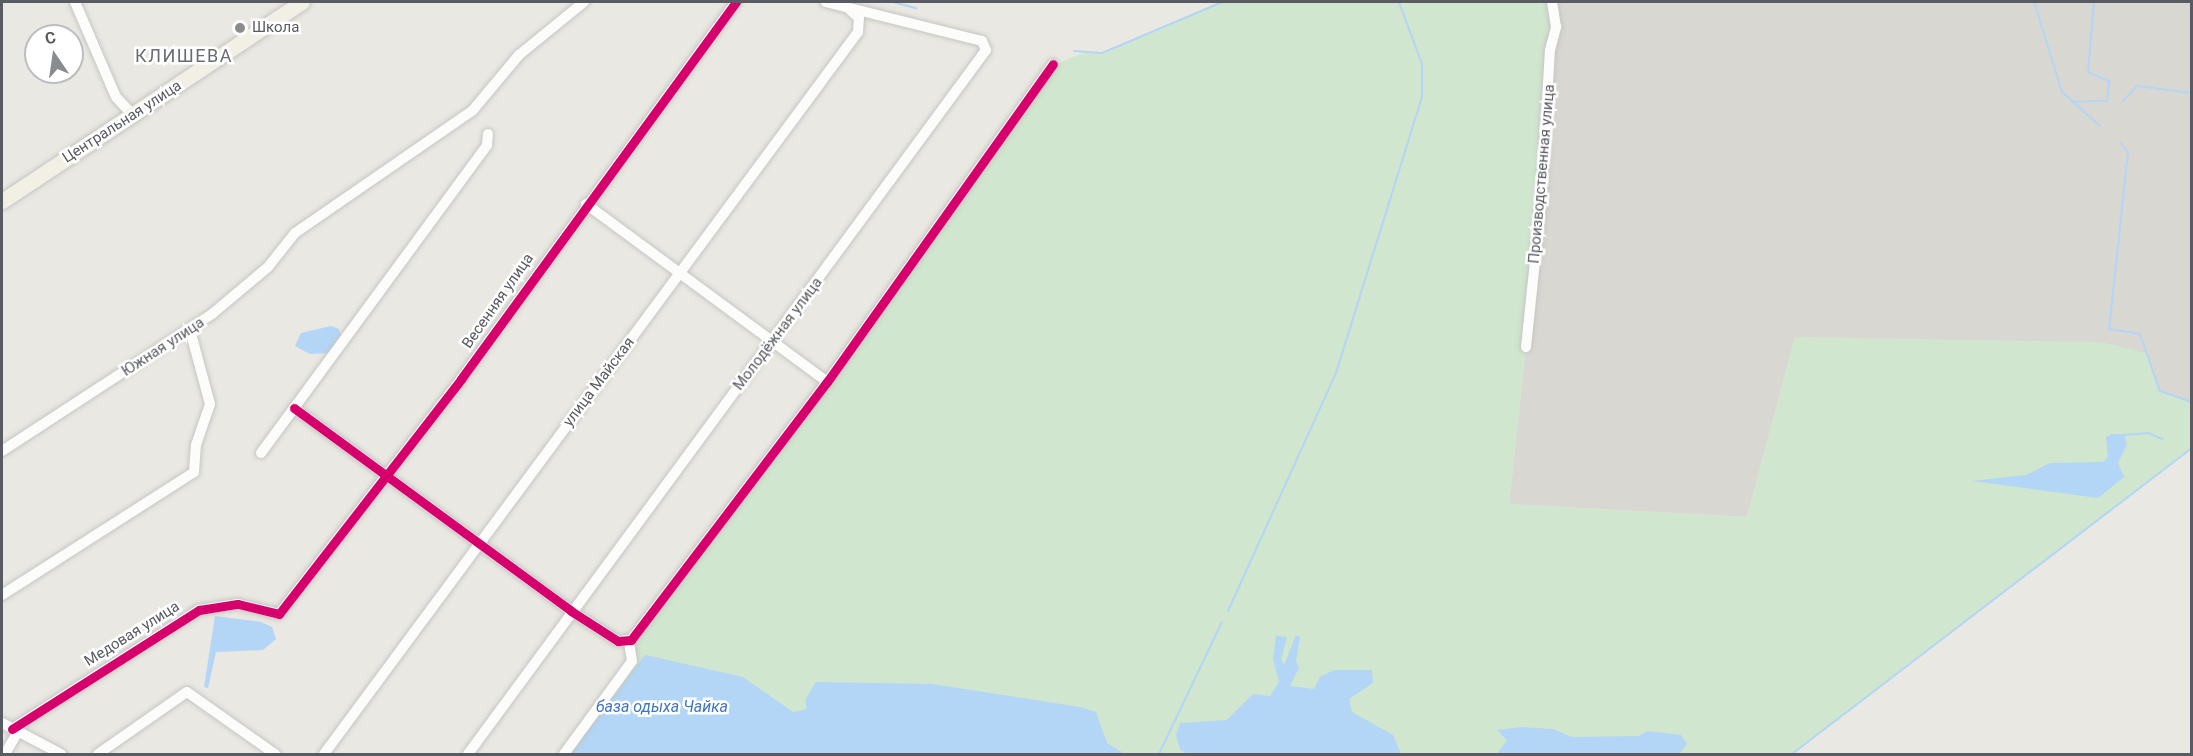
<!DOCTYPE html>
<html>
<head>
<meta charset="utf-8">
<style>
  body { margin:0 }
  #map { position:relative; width:2193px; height:756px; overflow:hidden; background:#e9e8e2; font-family:Roboto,sans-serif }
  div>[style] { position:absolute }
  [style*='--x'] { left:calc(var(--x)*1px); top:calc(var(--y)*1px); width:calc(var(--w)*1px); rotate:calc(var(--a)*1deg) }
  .industrial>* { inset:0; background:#d9d7d2 }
  .green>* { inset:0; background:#d0e6ce }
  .water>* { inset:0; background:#b3d5f6 }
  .stream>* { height:2px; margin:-1px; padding:0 1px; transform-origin:1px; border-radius:1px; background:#b3d5f6 }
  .roads { filter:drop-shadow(0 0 2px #c5c6c4) drop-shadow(0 0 2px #c5c6c4) }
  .street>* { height:10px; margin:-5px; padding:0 5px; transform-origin:5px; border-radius:5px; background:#fcfcfb }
  .primary>* { height:15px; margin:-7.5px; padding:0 7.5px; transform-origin:7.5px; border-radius:7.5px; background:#f2f0e5 }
  .cycleway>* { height:9px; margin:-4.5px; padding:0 4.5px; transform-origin:4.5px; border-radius:4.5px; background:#d6006c }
  .dots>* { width:16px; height:16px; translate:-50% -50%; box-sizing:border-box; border:3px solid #fff; border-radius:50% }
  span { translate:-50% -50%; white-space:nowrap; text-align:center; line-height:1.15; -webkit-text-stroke:5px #fff; paint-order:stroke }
  .poi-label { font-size:15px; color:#585b61 }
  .left { translate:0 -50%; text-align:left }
  .street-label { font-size:15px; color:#585b61 }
  .water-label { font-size:16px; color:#4076c1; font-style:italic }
  .quarter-label { font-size:18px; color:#696d73; letter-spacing:1.5px }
  .frame { position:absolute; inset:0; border:3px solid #585b61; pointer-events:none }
  .north { position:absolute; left:24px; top:24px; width:60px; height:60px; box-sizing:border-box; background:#fff; border:2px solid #bcbdc0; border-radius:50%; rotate:347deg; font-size:16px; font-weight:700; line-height:24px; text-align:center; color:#585b61 }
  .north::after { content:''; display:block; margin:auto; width:21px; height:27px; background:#8b8c8e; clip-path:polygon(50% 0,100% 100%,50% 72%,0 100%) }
</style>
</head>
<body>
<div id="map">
  <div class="industrial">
    <div style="clip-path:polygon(1552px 2px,2191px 2px,2191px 402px,2160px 391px,2148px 354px,1795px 337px,1747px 517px,1509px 504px,1526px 347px)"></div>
  </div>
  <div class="green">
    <div style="clip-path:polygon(1222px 2px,1552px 2px,1526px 347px,1509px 504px,1747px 517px,1795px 337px,2101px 342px,2148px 354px,2160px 391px,2191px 402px,2191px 448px,1792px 754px,564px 754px,632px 661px,629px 641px,827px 382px,1061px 62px,1083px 53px,1102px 53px)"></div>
  </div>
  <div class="water">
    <div style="clip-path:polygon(331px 326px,339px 329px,343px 341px,331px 353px,310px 354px,295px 346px,301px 333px)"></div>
    <div style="clip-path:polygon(2112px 434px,2124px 434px,2127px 444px,2118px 463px,2124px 477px,2098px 498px,1972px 481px,2026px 475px,2050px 463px,2103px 462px,2108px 457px,2106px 437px)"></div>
    <div style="clip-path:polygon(215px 616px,261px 622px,272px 627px,276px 639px,263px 650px,216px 652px,208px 688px,204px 687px)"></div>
    <div style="clip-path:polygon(1296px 635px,1300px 637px,1296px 661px,1299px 668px,1290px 686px,1314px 689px,1320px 677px,1334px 670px,1372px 670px,1373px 683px,1349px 699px,1352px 712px,1393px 735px,1401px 754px,1187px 754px,1180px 749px,1176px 735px,1180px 723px,1227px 720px,1253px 694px,1270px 696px,1279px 682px,1273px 659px,1276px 636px,1287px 637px,1281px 659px,1284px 665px)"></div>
    <div style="clip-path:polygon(645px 655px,743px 677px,793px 712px,807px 709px,805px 700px,816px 682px,932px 684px,1080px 707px,1096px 712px,1107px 743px,1125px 754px,569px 754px)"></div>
    <div style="clip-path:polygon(1521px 727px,1553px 729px,1572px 737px,1639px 736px,1647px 731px,1681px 735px,1687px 744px,1679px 754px,1497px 754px,1507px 740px,1497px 730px)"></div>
  </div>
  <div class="stream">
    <div style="--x:893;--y:2;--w:24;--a:15"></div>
    <div style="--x:2034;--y:2;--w:94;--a:72.7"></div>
    <div style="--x:2062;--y:92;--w:51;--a:41.8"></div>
    <div style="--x:1074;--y:51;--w:28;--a:4"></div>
    <div style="--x:1102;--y:53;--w:130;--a:-23"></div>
    <div style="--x:2123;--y:101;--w:21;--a:-47"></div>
    <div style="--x:2137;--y:86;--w:55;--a:7.3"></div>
    <div style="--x:2072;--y:102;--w:35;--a:-2"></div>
    <div style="--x:2107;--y:101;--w:20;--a:-84"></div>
    <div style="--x:2109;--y:81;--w:23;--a:-157"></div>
    <div style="--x:2088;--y:72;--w:70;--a:-85.1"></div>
    <div style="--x:2121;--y:143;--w:11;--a:52"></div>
    <div style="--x:2128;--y:152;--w:178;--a:96.1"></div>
    <div style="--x:2109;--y:329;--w:31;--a:9"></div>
    <div style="--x:2140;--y:334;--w:60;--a:70.7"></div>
    <div style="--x:2160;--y:391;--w:34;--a:19"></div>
    <div style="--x:2124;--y:435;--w:24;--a:-5"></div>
    <div style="--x:2148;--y:433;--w:16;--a:22"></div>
    <div style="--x:1228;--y:611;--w:261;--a:-65.6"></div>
    <div style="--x:1336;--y:373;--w:289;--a:-72.7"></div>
    <div style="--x:1422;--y:97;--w:33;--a:-90"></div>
    <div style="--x:1422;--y:64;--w:66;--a:-110.4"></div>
    <div style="--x:1159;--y:754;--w:146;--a:-64.5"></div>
    <div style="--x:1792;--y:754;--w:504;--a:-37.42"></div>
  </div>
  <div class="roads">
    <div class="street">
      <div style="--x:75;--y:2;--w:103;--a:66.7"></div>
      <div style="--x:116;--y:97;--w:25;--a:47"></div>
      <div style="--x:586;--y:204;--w:300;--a:36.4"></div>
      <div style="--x:1526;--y:347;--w:143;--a:-84"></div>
      <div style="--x:1541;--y:205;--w:155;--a:-86.7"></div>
      <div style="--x:1550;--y:50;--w:24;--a:-75"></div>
      <div style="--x:1556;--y:27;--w:25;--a:-99"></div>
      <div style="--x:294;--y:408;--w:343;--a:36.2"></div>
      <div style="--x:571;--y:611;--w:56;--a:32.6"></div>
      <div style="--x:618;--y:641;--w:13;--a:-4"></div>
      <div style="--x:631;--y:640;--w:324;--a:-52.8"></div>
      <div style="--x:827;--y:382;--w:390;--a:-54.6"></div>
      <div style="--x:2;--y:451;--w:251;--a:-33.1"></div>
      <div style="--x:212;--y:314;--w:73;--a:-40"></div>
      <div style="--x:268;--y:267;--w:43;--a:-51.5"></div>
      <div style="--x:295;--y:233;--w:216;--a:-34.6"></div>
      <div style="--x:473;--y:110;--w:72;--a:-50.1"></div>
      <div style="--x:519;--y:55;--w:84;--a:-39.2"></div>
      <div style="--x:261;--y:453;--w:382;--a:-53.7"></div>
      <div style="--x:487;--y:145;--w:11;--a:-85"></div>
      <div style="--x:2;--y:595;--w:228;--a:-32.6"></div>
      <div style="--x:194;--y:472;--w:27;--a:-86"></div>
      <div style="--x:196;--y:445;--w:43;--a:-71.1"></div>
      <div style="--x:210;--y:404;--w:77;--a:-105.1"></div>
      <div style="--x:2;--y:723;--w:67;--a:27.7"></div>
      <div style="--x:12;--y:729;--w:222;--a:-32.5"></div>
      <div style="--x:199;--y:610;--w:39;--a:-9"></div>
      <div style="--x:238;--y:604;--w:42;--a:13.7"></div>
      <div style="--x:279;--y:614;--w:297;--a:-52.2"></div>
      <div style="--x:461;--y:379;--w:467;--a:-53.9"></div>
      <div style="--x:5;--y:754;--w:24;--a:-60"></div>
      <div style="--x:98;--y:754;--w:108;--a:-34.9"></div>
      <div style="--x:187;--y:692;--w:108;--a:35.2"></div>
      <div style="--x:324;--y:754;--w:898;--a:-53.51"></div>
      <div style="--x:858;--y:32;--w:14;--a:-86"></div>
      <div style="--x:859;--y:18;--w:13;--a:-138"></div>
      <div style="--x:468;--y:754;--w:874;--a:-53.65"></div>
      <div style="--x:986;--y:50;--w:10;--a:-114"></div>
      <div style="--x:982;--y:41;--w:161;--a:-166"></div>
      <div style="--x:564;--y:754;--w:115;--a:-53.8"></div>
      <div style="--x:632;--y:661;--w:20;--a:-99"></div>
    </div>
    <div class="primary">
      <div style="--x:2;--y:201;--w:360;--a:-33.6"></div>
    </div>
  </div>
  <div class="cycleway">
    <div style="--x:294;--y:408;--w:343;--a:36.2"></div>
    <div style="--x:571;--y:611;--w:56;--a:32.6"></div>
    <div style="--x:618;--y:641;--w:13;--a:-4"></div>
    <div style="--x:631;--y:640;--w:324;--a:-52.8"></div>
    <div style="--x:827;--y:382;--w:390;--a:-54.6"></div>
    <div style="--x:12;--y:729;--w:222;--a:-32.5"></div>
    <div style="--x:199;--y:610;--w:39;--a:-9"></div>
    <div style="--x:238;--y:604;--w:42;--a:13.7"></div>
    <div style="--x:279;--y:614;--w:297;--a:-52.2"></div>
    <div style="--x:461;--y:379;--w:467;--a:-53.9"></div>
  </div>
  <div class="dots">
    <div style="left:240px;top:28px;background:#8b8c8e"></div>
  </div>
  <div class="poi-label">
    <span class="left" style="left:252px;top:28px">Школа</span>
  </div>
  <div class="street-label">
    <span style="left:122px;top:122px;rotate:-33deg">Центральная улица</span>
    <span style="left:1542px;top:174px;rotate:-85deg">Производственная улица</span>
    <span style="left:498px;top:301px;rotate:-55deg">Весенняя улица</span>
    <span style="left:778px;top:334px;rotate:-53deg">Молодёжная улица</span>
    <span style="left:163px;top:347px;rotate:-33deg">Южная улица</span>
    <span style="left:599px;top:382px;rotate:-53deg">улица Майская</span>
    <span style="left:132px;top:634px;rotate:-32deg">Медовая улица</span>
  </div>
  <div class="water-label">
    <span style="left:662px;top:707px">база одыха Чайка</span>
  </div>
  <div class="quarter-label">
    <span style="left:184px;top:56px">КЛИШЕВА</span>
  </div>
  <div class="frame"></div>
  <div class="north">С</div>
</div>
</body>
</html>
